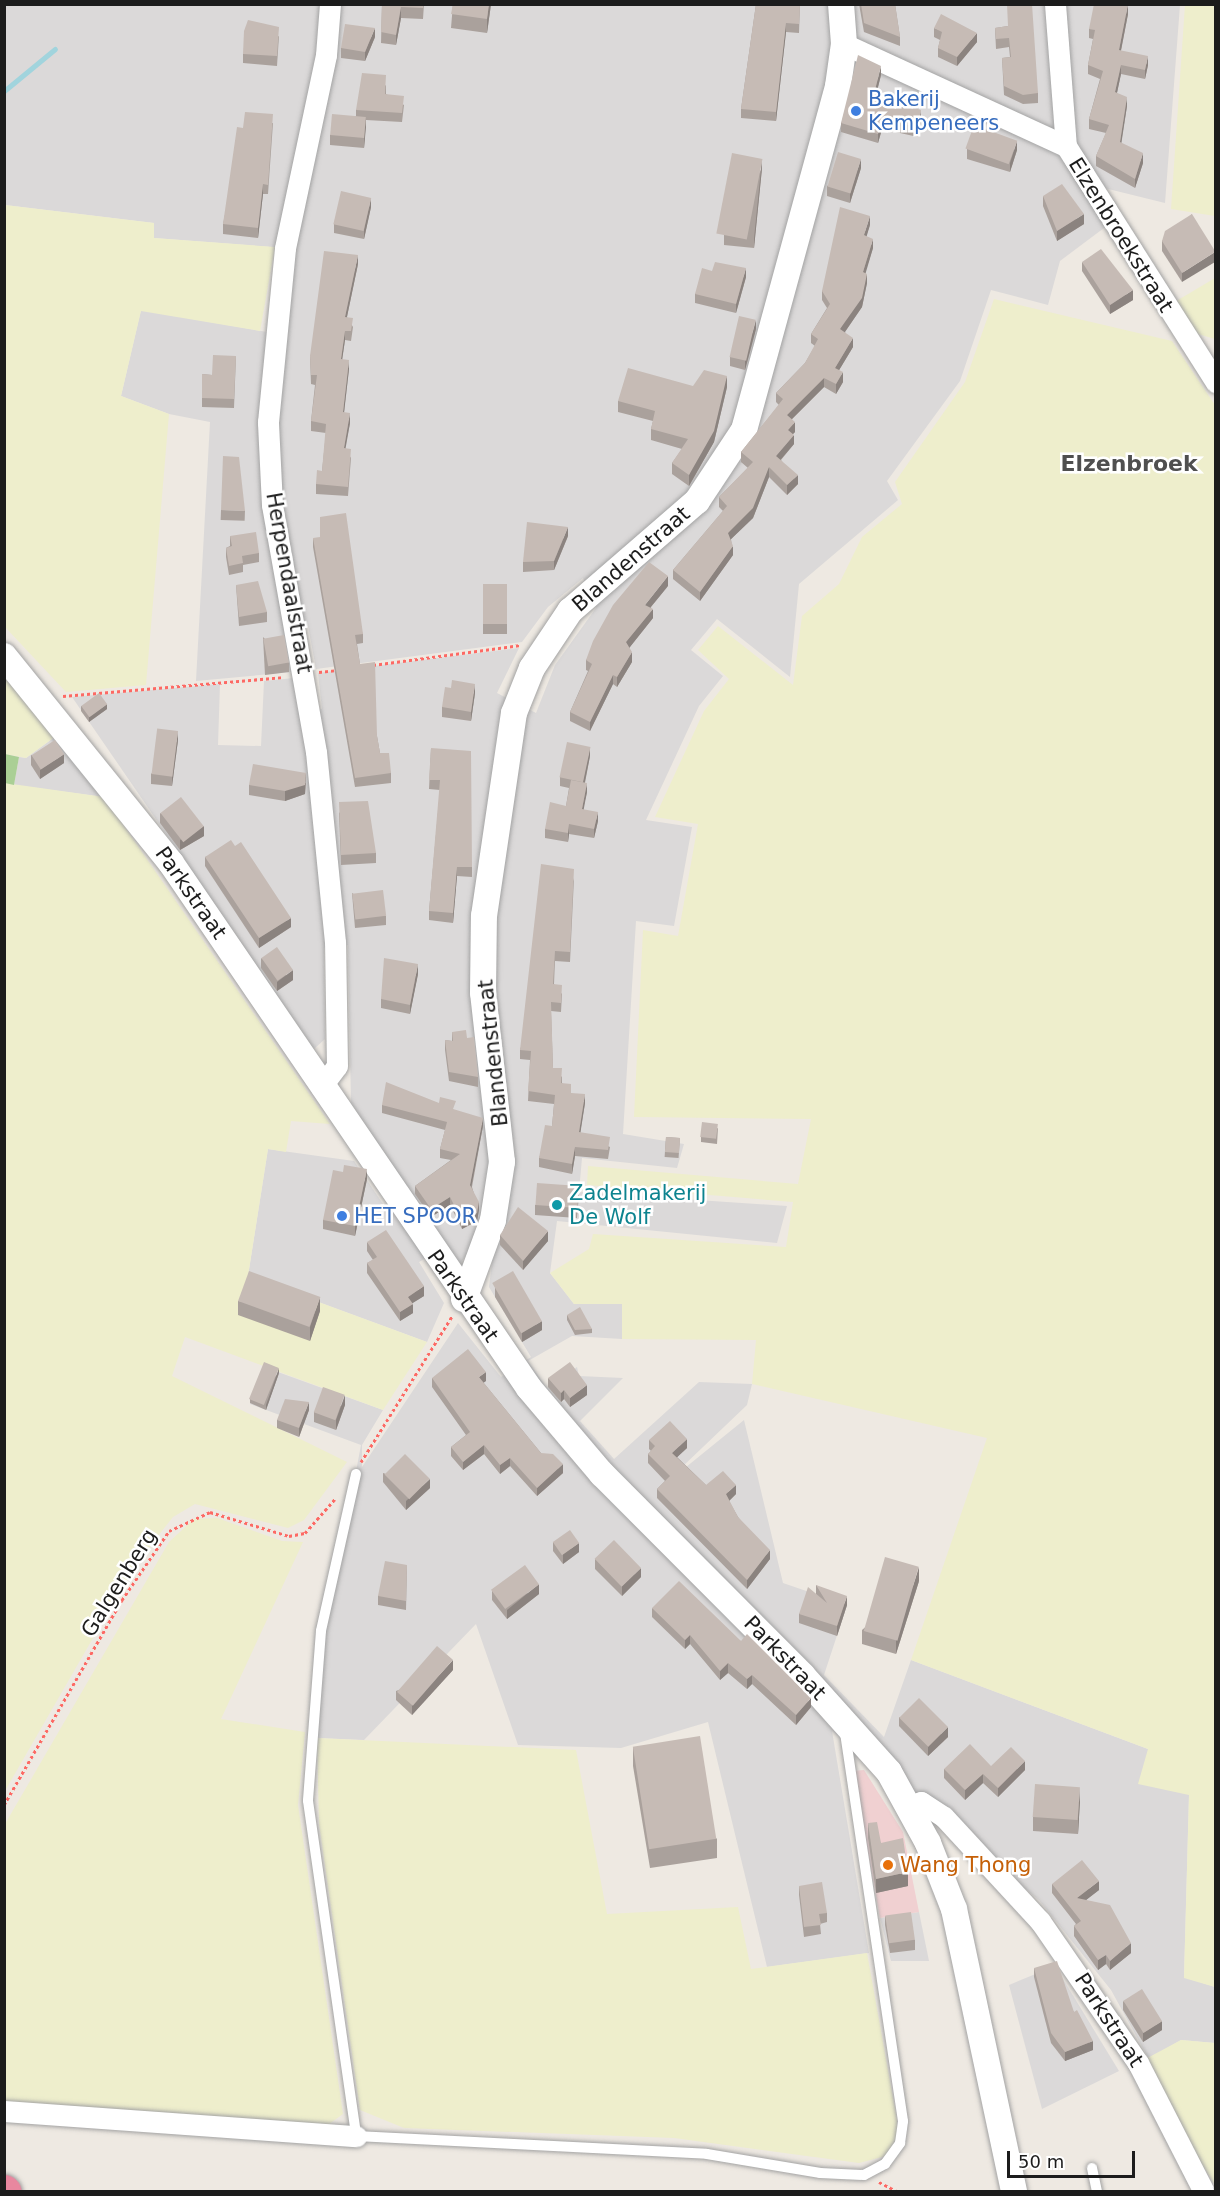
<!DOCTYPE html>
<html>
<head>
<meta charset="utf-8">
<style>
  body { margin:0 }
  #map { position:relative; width:1220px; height:2196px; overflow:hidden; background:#eee9e2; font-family:"DejaVu Sans",sans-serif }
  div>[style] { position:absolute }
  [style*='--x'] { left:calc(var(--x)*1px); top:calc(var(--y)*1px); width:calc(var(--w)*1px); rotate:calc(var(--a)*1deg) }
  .residential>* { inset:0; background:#dbd9d9 }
  .commercial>* { inset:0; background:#f0d0d1 }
  .farmland>* { inset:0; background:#eec }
  .forest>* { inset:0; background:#aacf95 }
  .stream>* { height:5px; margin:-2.5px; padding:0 2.5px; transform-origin:2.5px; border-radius:2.5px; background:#a1d4dd }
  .path>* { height:3px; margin-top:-1.5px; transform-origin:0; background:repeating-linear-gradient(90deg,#fd6964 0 3px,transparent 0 6px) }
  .roads { filter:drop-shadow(0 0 2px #a3a3a3) drop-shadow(0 0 2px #a3a3a3) }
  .service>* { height:10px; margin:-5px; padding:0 5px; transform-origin:5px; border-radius:5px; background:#fff }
  .minor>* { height:21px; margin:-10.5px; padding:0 10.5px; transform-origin:10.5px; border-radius:10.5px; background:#fff }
  .tertiary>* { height:26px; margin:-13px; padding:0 13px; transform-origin:13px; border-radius:13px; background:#fff }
  .motorway>* { height:33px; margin:-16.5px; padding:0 16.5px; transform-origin:16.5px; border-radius:16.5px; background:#e8879f }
  .wall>* { inset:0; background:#aaa19c; transform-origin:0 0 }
  .shaded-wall>* { inset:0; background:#8b837f }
  .building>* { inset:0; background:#c6bbb5; transform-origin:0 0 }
  .dots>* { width:16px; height:16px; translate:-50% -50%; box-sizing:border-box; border:3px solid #fff; border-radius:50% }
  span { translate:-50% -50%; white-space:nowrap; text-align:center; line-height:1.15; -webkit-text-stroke:5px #fff; paint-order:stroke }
  .shop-label { font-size:21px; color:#366cbe }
  .left { translate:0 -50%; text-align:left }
  .street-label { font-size:21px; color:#1c1c1c }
  .culture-label { font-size:21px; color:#0d838f }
  .food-label { font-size:21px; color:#c56008 }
  .neighbourhood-label { font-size:22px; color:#4f4f4f; font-weight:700 }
  .frame { position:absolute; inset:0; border:6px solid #1c1c1c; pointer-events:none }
  .scale { position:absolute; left:1007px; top:2151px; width:128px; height:27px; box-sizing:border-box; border:3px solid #1c1c1c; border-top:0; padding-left:8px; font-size:18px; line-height:21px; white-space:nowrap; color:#1c1c1c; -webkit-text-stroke:4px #fff; paint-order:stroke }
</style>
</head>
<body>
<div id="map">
  <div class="residential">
    <div style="clip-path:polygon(5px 5px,1180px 5px,1165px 203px,1088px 184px,1112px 222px,1060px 261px,1048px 305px,991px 290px,960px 381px,887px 481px,898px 500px,799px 584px,790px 677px,717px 619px,691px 650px,723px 676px,699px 706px,646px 820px,692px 827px,674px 926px,636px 921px,623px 1134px,684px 1144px,677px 1168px,582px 1158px,579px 1192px,787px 1206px,777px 1243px,557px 1221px,550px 1273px,574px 1304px,623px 1304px,622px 1339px,572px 1336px,528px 1361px,547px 1388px,577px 1367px,579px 1376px,623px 1378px,580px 1421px,614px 1459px,699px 1382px,752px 1384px,747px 1405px,659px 1489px,744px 1420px,783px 1583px,847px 1605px,824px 1675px,884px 1737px,911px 1660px,1148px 1749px,1189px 1795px,1184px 1977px,1215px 1987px,1215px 2043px,1181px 2040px,1149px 2059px,1111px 1990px,1039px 1900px,832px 1731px,869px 1953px,767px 1967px,708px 1722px,621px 1748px,518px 1745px,476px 1624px,364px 1740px,317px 1738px,322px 1651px,361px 1445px,250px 1404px,264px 1367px,383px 1410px,362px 1445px,362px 1467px,458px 1323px,501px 1377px,531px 1357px,489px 1287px,492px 1262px,468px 1253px,459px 1265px,446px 1246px,419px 1262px,444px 1303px,427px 1342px,248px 1276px,268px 1149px,354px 1161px,385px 1207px,410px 1192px,351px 1103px,348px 945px,324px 948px,325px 1039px,314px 1049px,72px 697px,220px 684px,218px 745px,261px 746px,264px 681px,294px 678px,298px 711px,322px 709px,318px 673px,519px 648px,497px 693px,536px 713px,555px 665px,596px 608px,583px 578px,548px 607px,522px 642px,316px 669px,308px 626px,286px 629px,292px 672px,196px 681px,210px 422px,169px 414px,121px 396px,141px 310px,273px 333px,285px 248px,154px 238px,154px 223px,5px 205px)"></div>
    <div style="clip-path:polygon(56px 736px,104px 797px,14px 785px,19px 757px,26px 758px)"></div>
    <div style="clip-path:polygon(919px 1912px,929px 1961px,891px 1961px,880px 1918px)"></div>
    <div style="clip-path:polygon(1055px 1966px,1119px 2071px,1042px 2109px,1009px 1985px)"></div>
  </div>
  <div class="commercial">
    <div style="clip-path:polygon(864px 1770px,903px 1832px,919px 1912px,880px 1918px,853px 1771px)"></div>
  </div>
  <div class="farmland">
    <div style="clip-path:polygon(1185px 5px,1215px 5px,1215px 216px,1171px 209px)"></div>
    <div style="clip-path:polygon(5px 205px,154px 223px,154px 238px,275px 247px,260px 331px,141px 311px,121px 396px,169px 414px,146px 685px,66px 692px,5px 627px)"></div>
    <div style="clip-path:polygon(1215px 278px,1215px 339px,1191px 332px,1173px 303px)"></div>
    <div style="clip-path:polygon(994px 299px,1172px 341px,1215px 405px,1215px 1987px,1184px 1978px,1189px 1795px,1138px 1784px,1148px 1749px,911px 1660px,987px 1438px,752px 1384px,756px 1340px,622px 1339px,622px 1304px,574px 1304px,550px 1273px,589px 1249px,593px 1234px,786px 1247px,793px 1202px,587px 1185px,588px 1166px,798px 1184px,811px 1119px,634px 1117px,643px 930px,678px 936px,698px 824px,655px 817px,704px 711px,729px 679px,698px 650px,718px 626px,793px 685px,802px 616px,839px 584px,862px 537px,902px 504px,895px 482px,965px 382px)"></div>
    <div style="clip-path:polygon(4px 676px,56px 736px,26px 758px,5px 754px)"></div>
    <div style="clip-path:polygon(5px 783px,104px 797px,330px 1124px,291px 1121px,286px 1152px,268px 1149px,248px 1276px,427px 1342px,383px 1410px,185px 1337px,172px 1376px,347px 1462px,304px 1520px,288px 1528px,195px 1504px,173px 1517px,135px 1565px,5px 1791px)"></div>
    <div style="clip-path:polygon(217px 1518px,282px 1541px,303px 1542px,221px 1719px,305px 1732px,298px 1805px,343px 2114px,325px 2127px,5px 2103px,5px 1824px,169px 1542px,194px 1519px)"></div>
    <div style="clip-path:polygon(317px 1738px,576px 1750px,607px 1914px,738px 1907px,751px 1969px,867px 1953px,897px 2120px,897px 2137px,886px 2156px,859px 2163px,674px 2138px,404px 2128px,360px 2110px,319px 1824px)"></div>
    <div style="clip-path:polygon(1181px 2040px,1215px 2043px,1215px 2185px,1138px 2063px)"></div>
  </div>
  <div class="forest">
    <div style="clip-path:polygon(5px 754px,19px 757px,14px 785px,5px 783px)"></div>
  </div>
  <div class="stream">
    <div style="--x:4;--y:91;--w:66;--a:-39.5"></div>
  </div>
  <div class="path">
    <div style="--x:373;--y:665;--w:149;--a:-7.7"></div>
    <div style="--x:319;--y:672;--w:18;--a:-6"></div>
    <div style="--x:63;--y:696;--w:221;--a:-4.9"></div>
    <div style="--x:361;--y:1462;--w:173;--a:-58"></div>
    <div style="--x:4;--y:1805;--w:237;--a:-60.1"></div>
    <div style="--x:122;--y:1600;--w:83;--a:-55.7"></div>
    <div style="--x:169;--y:1531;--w:45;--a:-24.9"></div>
    <div style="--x:210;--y:1512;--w:83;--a:16.9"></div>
    <div style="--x:289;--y:1536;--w:16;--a:-11"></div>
    <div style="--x:305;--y:1533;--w:45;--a:-48.6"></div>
    <div style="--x:879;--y:2182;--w:22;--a:27"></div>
  </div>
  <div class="roads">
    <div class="service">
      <div style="--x:356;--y:1474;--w:161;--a:102.6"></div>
      <div style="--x:321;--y:1631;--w:170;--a:94.4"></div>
      <div style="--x:308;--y:1801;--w:338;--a:81.8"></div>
      <div style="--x:356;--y:2136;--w:351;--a:2.9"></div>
      <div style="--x:707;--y:2154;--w:115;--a:9.5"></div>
      <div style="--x:820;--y:2173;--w:44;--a:2.6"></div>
      <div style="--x:864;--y:2175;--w:24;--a:-28"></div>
      <div style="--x:885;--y:2164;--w:26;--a:-54"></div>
      <div style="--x:900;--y:2143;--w:22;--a:-82"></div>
      <div style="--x:903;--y:2121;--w:399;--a:-98.5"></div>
      <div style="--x:1092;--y:2168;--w:25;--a:78"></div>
    </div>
    <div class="minor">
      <div style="--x:1055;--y:4;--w:142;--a:85.6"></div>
      <div style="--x:1066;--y:146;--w:280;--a:57.6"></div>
      <div style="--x:844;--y:44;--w:244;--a:24.7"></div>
      <div style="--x:321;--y:1087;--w:26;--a:-53"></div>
      <div style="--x:337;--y:1066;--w:124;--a:-90.9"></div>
      <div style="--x:335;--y:942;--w:191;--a:-95.7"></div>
      <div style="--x:316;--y:752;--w:251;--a:-100.1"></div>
      <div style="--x:272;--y:505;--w:83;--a:-92.8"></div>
      <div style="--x:268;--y:422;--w:175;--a:-84.4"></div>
      <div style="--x:285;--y:248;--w:197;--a:-78"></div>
      <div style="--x:326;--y:55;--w:51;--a:-85.5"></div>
      <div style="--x:909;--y:1807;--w:13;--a:-23"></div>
      <div style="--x:921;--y:1802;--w:27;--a:33"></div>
      <div style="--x:944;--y:1817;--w:142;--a:47.3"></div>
      <div style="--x:1040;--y:1921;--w:173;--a:55.4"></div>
      <div style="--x:1138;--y:2063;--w:143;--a:62.9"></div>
      <div style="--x:4;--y:2111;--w:353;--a:4.1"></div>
    </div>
    <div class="tertiary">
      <div style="--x:4;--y:656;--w:266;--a:51.1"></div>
      <div style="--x:171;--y:863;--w:635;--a:55.71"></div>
      <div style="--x:529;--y:1388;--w:113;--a:49.7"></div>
      <div style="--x:602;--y:1474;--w:284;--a:45.1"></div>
      <div style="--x:802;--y:1675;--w:130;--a:48.1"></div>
      <div style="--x:889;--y:1772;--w:81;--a:61.2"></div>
      <div style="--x:928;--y:1843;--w:71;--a:68.5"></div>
      <div style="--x:954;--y:1909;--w:289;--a:78"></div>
      <div style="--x:464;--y:1299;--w:84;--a:-69.8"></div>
      <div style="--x:493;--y:1220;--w:59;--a:-81.2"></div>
      <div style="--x:502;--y:1162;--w:170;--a:-96.4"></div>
      <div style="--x:483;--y:993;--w:77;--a:-89.3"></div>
      <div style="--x:484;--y:916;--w:205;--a:-81.6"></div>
      <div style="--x:514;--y:713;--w:48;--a:-68.2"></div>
      <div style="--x:532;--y:668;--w:69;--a:-56.3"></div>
      <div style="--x:570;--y:611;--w:168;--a:-40.9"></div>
      <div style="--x:697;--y:501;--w:85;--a:-56.5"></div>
      <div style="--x:744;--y:430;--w:357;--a:-74.7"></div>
      <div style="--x:838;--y:86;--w:42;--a:-81.9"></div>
      <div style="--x:844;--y:44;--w:40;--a:-94.3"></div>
    </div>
    <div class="motorway">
      <div style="--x:4;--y:2191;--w:1;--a:45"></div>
    </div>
  </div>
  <div class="wall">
    <div style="clip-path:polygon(382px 4px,424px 4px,423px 19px,401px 18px,396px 45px,381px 43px)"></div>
    <div style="clip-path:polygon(453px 4px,491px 4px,487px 33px,451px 28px)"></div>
    <div style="clip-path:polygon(756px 4px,800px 4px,799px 33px,786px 32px,776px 121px,741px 118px,741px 109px)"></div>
    <div style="clip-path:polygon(859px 4px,895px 4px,900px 37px,900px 46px,864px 32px)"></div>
    <div style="clip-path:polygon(1128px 14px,1121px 51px,1148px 65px,1145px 79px,1121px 74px,1117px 93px,1127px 106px,1121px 143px,1143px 163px,1135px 188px,1096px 166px,1096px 156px,1106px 133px,1089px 129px,1089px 119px,1100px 79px,1088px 74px,1088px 65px,1093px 39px,1089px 38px,1089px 29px)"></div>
    <div style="clip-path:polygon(1008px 26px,1038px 93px,1038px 103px,1023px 104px,1004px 95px,1002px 58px,1010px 57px,1009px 47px,996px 49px,995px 28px)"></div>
    <div style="clip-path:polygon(934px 28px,977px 42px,957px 66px,938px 57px,938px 48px,940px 40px,934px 37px)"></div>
    <div style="clip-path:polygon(279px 36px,277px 66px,243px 63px,243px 54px)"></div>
    <div style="clip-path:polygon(375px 37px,365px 61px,341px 58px,341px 48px)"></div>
    <div style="clip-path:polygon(881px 75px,876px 95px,921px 119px,918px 137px,882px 129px,878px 143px,841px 132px,841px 123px)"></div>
    <div style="clip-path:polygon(386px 85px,386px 94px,404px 105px,402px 122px,366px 120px,364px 148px,330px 145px,330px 135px,356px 116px,356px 110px)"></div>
    <div style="clip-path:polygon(273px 123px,268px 194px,263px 194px,258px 238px,223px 234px,223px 224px,243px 128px)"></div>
    <div style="clip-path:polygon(967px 149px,1017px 150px,1010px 172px,967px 159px)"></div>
    <div style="clip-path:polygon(762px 168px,754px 248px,724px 245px,724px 235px)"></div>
    <div style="clip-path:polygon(861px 168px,850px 203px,827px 196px,827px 186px)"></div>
    <div style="clip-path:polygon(1043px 196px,1084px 224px,1057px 241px,1043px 206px)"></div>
    <div style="clip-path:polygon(371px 207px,364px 239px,334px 233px,334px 224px)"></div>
    <div style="clip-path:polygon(1192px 214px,1182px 282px,1162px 251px,1162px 241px)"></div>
    <div style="clip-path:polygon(870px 225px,866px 236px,873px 248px,865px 273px,867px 283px,862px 307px,845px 332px,853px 347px,839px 370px,843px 382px,836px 394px,824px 387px,792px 419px,795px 432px,793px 434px,794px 444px,781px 460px,798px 484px,787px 495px,769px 477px,753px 518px,731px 539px,733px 555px,700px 601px,673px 579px,673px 570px,723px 511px,719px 507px,719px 497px,748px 468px,741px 462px,741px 452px,779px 405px,776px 402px,776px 393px,805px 363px,815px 346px,811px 343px,811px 334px,827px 308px,822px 300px,822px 291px)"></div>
    <div style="clip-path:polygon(1082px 262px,1133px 300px,1110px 314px,1082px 271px)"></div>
    <div style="clip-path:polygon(358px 264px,347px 317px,353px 327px,351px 341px,345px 340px,342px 359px,349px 369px,344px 412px,350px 423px,345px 448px,351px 458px,348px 496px,316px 494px,316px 484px,322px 471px,326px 433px,311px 431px,311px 421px,315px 385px,311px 384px,310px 356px)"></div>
    <div style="clip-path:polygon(712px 271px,746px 277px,736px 313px,695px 303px,695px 294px)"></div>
    <div style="clip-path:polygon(756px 329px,745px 370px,730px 366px,730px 357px)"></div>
    <div style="clip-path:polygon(236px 356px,234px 408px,202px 407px,202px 374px,212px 375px)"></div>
    <div style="clip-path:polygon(693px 386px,727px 387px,714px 442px,689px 486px,672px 474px,672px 463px,682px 449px,651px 440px,651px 429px,653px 421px,618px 412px,618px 401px)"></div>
    <div style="left:221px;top:510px;width:24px;height:10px;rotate:2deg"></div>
    <div style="clip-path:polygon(230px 536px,259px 553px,259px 562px,243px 565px,243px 572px,229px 575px,226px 557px,226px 548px,230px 546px)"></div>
    <div style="clip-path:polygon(568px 536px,554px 570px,523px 572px,523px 562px)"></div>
    <div style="clip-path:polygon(313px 538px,363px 634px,363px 643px,357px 644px,360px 664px,377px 736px,380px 753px,391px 773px,391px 783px,355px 787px,313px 547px)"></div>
    <div style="left:483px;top:584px;width:24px;height:50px"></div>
    <div style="clip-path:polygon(236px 585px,267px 612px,267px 622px,239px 626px)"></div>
    <div style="clip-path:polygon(668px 586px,651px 607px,653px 618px,629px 648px,632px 662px,617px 687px,613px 684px,590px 731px,570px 721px,570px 712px,588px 671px,586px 670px,586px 660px)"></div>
    <div style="clip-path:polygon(263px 637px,289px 663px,289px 672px,265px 675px)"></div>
    <div style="clip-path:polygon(475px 693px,471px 721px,442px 717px,442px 707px)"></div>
    <div style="clip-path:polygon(81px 706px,107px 709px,89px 722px,81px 711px)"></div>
    <div style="clip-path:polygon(178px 740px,172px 786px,151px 784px,151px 774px)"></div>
    <div style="clip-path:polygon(431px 748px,472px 867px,472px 877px,457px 876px,453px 923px,429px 920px,429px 911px,440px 790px,429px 789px)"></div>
    <div style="clip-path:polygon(31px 755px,64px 763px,40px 779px,31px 765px)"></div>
    <div style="clip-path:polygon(590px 756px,585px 783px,587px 792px,583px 809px,598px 821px,594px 838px,569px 834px,568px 842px,545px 838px,545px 829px,566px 806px,569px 788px,560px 786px,560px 777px)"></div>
    <div style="clip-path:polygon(306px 783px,305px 794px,285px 801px,249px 795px,249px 785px)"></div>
    <div style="clip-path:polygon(339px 812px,376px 853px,376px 863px,341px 865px)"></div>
    <div style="clip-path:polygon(160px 813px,204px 836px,180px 850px,160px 823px)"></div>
    <div style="clip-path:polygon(235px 846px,291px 927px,259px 948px,205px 866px,205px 857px)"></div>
    <div style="clip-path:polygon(574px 878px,570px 962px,555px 961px,554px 984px,562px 994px,561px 1012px,551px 1011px,553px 1068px,562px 1077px,562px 1083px,571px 1093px,585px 1103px,580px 1133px,610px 1147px,608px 1159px,575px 1156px,572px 1174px,539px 1167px,539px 1158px,552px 1126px,554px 1104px,528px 1101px,530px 1060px,520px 1059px,520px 1050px)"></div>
    <div style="clip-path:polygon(352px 893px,386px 916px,386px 925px,355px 928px)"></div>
    <div style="clip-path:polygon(261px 958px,293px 980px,277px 991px,261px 968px)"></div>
    <div style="clip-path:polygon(418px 974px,410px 1014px,381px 1008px,381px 999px)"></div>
    <div style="clip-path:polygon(452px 1032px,467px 1038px,478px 1077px,478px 1087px,449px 1081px,445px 1050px,445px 1040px,452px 1041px)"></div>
    <div style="clip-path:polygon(382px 1105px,455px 1110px,483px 1126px,472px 1187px,479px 1210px,477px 1221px,462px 1229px,450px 1205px,431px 1217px,415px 1194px,415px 1186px,451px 1160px,440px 1158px,440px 1149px,445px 1130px,382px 1113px)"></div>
    <div style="clip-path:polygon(718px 1128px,717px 1144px,701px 1142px,701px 1137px)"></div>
    <div style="left:666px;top:1137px;width:14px;height:20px;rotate:4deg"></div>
    <div style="clip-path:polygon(367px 1179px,355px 1236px,323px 1229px,323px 1220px)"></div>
    <div style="clip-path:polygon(579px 1195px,577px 1218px,535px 1215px,535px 1205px)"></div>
    <div style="clip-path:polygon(500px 1235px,548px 1241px,523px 1270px,500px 1245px)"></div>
    <div style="clip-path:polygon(367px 1242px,424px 1296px,412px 1303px,413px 1313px,400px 1321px,367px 1273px,367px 1263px,373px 1260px,367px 1251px)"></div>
    <div style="clip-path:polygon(495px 1287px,542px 1330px,522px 1342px,495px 1297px)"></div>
    <div style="clip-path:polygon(238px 1301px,320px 1311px,310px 1341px,238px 1315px)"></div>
    <div style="clip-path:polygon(567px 1315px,592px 1329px,592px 1333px,575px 1335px,567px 1320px)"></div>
    <div style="clip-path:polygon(279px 1373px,266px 1410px,250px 1403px,250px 1399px)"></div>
    <div style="clip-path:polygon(432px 1378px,486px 1381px,483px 1382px,541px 1453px,563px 1473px,537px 1496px,510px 1466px,500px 1474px,484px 1454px,463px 1470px,451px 1456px,451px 1447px,466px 1435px,432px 1387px)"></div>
    <div style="clip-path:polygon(548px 1378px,587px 1395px,570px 1407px,564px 1399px,561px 1402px,548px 1387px)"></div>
    <div style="clip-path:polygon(345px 1405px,336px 1430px,314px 1422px,314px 1412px)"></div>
    <div style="clip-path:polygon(309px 1410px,299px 1437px,277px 1428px,277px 1420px)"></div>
    <div style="clip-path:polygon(649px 1440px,687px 1448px,677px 1457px,706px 1485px,736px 1494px,729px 1501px,738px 1517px,770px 1559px,747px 1589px,657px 1498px,657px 1489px,665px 1481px,648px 1463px,648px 1454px,651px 1451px,649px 1449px)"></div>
    <div style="clip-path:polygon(383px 1473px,430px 1488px,406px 1510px,383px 1482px)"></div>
    <div style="clip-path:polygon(553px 1542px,579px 1552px,563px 1564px,553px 1551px)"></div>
    <div style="clip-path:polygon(595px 1559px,641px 1577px,622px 1596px,595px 1569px)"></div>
    <div style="clip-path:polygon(407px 1565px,406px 1610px,378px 1605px,378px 1596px)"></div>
    <div style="clip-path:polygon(919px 1581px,896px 1654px,862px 1644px,862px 1630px)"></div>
    <div style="clip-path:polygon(816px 1585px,847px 1605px,837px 1636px,799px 1623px,799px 1614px,816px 1594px)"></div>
    <div style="clip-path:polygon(492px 1591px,539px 1594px,507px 1619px,492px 1600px)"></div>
    <div style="clip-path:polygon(652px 1608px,741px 1641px,811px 1707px,796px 1725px,752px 1684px,747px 1689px,728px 1673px,720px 1680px,690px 1644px,685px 1649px,652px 1617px)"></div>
    <div style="clip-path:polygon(453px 1670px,412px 1715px,396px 1700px,396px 1691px)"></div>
    <div style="clip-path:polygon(899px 1717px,948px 1737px,928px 1756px,899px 1726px)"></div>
    <div style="clip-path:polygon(633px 1747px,717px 1839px,717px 1858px,650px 1868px,633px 1766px)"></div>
    <div style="clip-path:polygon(991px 1766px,1025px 1770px,998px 1797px,983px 1783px,965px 1800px,944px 1778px,944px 1769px)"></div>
    <div style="clip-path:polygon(1080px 1801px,1078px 1834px,1033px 1831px,1033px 1817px)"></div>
    <div style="clip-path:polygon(868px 1823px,881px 1843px,908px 1886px,876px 1893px,868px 1838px)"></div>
    <div style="clip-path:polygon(1052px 1884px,1099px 1890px,1086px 1900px,1131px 1953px,1110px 1970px,1106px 1964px,1098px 1970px,1074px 1936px,1074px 1926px,1076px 1924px,1052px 1893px)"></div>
    <div style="clip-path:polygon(799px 1886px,827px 1913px,827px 1922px,820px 1924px,821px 1934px,804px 1937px,799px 1895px)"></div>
    <div style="clip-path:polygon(885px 1916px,915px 1940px,915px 1950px,890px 1953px,885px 1925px)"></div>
    <div style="clip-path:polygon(1034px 1968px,1074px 2012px,1093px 2050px,1065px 2061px,1051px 2043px,1034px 1977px)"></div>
    <div style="clip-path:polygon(1123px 2001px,1162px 2030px,1143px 2042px,1123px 2010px)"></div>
  </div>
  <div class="shaded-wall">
    <div style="clip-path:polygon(489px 4px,491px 4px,487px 33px,487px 19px)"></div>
    <div style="clip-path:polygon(1128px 4px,1128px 14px,1119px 60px,1119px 50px)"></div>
    <div style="clip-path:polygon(401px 7px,401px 18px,396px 45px,396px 35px)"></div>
    <div style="clip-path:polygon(786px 23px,786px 32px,776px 121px,776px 112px)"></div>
    <div style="clip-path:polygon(375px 28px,375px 37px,365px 61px,365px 52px)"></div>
    <div style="clip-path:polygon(977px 33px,977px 42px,957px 66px,957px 57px)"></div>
    <div style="clip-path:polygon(1148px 56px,1148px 65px,1145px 79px,1145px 70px)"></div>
    <div style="clip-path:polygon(1121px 65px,1121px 74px,1115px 102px,1115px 92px)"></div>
    <div style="clip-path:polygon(881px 66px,881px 75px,874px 103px,874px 94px)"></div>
    <div style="clip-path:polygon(1127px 97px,1127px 106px,1120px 152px,1120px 142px)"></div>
    <div style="clip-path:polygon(921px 110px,921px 119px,918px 137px,918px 127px)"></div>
    <div style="clip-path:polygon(366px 117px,366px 127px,364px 148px,364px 139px)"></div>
    <div style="clip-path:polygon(882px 119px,882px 129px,878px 143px,878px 134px)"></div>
    <div style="clip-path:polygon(1017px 141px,1017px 150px,1010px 172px,1010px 163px)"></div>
    <div style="clip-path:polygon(1143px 153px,1143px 163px,1135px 188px,1135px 179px)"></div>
    <div style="clip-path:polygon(762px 159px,762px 168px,754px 248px,754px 239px)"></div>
    <div style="clip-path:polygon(861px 159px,861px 168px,850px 203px,850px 193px)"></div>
    <div style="clip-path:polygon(263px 184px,263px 194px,258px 238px,258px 228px)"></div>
    <div style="clip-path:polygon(371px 198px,371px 207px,364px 239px,364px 230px)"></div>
    <div style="clip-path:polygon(1084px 214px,1084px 224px,1057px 241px,1057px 231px)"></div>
    <div style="clip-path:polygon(870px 216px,870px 225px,864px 245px,864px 235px)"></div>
    <div style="clip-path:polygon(873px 239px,873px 248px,863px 282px,863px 272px)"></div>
    <div style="clip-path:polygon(1215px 252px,1215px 262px,1182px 282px,1182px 273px)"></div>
    <div style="clip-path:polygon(358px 255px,358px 264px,345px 326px,345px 317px)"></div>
    <div style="clip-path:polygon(746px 268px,746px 277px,736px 313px,736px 304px)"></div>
    <div style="clip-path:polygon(867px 274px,867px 283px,862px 307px,840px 339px,840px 329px)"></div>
    <div style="clip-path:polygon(1133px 290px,1133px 300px,1110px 314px,1110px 305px)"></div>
    <div style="clip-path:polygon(756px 320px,756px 329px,745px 370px,745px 360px)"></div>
    <div style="clip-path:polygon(345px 331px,345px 340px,341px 368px,341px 359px)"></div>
    <div style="clip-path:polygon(853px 338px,853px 347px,835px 377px,835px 368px)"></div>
    <div style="clip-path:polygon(349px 360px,349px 369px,343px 422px,343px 412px)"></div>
    <div style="clip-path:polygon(843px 372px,843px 382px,836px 394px,836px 384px)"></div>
    <div style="clip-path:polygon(727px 376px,727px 387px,714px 442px,689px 486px,689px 475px)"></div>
    <div style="clip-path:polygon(824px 378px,824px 387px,787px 424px,787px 415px)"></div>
    <div style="clip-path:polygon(350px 413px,350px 423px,344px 457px,344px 448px)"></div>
    <div style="clip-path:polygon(795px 422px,795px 432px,788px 439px,788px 430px)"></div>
    <div style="clip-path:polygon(794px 435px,794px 444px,776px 465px,776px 456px)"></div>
    <div style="clip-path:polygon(769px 467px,769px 477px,753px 518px,728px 542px,728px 533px)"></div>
    <div style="clip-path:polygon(798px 475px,798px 484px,787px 495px,787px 485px)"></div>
    <div style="clip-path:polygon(568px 527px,568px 536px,554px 570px,554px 561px)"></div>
    <div style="clip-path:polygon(733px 546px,733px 555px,700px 601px,700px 592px)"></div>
    <div style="clip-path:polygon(668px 576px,668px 586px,645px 614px,645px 605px)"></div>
    <div style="clip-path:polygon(653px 609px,653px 618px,626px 652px,626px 642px)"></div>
    <div style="clip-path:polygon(632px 652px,632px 662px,617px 687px,617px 677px)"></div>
    <div style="clip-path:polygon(613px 675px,613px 684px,590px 731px,590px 722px)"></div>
    <div style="clip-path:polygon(475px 684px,475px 693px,471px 721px,471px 712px)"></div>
    <div style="clip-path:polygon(107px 704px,107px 709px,89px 722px,89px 717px)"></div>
    <div style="clip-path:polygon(178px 731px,178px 740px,172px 786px,172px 777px)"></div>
    <div style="clip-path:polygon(590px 747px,590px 756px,583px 791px,583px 781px)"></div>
    <div style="clip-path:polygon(64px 754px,64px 763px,40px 779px,40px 770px)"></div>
    <div style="clip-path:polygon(306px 773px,305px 794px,285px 801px,285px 791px)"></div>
    <div style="clip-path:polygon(587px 783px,587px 792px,582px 818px,582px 809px)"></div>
    <div style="clip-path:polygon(598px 812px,598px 821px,594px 838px,594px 829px)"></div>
    <div style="clip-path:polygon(569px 824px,569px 834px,568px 842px,568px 833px)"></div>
    <div style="clip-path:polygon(204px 826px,204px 836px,180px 850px,180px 840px)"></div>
    <div style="clip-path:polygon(457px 867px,457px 876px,453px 923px,453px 913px)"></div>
    <div style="clip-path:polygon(291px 918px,291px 927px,259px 948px,259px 938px)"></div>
    <div style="clip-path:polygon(418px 964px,418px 974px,410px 1014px,410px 1005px)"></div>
    <div style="clip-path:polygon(293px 970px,293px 980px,277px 991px,277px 982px)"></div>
    <div style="clip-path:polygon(585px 1094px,585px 1103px,579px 1142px,579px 1132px)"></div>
    <div style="clip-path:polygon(483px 1118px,483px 1126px,470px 1193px,470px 1185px)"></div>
    <div style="clip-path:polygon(575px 1147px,575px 1156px,572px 1174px,572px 1164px)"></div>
    <div style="clip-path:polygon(367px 1169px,367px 1179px,355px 1236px,355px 1226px)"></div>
    <div style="clip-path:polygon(450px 1197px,450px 1205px,431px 1217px,431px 1209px)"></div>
    <div style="clip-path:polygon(479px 1202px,479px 1210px,477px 1221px,462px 1229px,462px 1221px)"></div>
    <div style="clip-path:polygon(548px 1231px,548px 1241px,523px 1270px,523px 1261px)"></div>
    <div style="clip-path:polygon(424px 1286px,424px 1296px,408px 1306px,408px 1297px)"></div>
    <div style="clip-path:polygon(320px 1297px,320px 1311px,310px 1341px,310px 1327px)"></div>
    <div style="clip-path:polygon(413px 1304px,413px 1313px,400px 1321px,400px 1312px)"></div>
    <div style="clip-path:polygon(542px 1321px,542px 1330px,522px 1342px,522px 1333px)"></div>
    <div style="clip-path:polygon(279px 1368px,279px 1373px,266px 1410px,266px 1405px)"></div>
    <div style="clip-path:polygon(486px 1372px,486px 1381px,479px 1386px,479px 1377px)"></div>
    <div style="clip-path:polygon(587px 1385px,587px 1395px,570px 1407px,570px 1398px)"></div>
    <div style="clip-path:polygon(564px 1390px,564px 1399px,561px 1402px,561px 1393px)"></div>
    <div style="clip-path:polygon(345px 1395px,345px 1405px,336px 1430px,336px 1420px)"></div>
    <div style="clip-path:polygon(309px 1402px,309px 1410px,299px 1437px,299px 1428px)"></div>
    <div style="clip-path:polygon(687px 1439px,687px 1448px,672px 1462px,672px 1453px)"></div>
    <div style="clip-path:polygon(484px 1445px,484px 1454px,463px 1470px,463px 1462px)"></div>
    <div style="clip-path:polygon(510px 1458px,510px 1466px,500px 1474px,500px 1465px)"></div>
    <div style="clip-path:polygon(563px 1464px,563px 1473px,537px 1496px,537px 1488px)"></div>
    <div style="clip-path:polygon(430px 1479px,430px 1488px,406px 1510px,406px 1501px)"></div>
    <div style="clip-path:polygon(736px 1485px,736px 1494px,726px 1504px,726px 1494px)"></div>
    <div style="clip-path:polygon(579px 1543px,579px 1552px,563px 1564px,563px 1554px)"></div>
    <div style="clip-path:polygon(770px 1550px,770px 1559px,747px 1589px,747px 1580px)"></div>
    <div style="clip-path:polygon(919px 1567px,919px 1581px,896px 1654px,896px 1640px)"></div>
    <div style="clip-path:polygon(641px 1568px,641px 1577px,622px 1596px,622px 1586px)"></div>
    <div style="clip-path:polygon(539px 1584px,539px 1594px,507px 1619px,507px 1610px)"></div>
    <div style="clip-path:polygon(847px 1596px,847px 1605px,837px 1636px,837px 1626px)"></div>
    <div style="clip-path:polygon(690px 1635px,690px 1644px,685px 1649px,685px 1640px)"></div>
    <div style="clip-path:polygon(453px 1660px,453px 1670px,412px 1715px,412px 1705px)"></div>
    <div style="clip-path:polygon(728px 1663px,728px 1673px,720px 1680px,720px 1671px)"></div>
    <div style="clip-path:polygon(752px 1675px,752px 1684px,747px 1689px,747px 1679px)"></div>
    <div style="clip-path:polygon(811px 1698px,811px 1707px,796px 1725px,796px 1715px)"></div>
    <div style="clip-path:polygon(948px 1727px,948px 1737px,928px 1756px,928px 1747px)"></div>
    <div style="clip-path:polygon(1025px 1761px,1025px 1770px,998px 1797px,998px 1788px)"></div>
    <div style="clip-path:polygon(983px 1774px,983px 1783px,965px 1800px,965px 1790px)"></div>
    <div style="clip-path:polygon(1080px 1787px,1080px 1801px,1078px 1834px,1078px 1820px)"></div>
    <div style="clip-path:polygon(908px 1872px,908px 1886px,876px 1893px,876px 1879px)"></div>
    <div style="clip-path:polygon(1099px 1881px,1099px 1890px,1077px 1907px,1077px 1898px)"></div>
    <div style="clip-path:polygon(1131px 1943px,1131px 1953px,1110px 1970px,1110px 1961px)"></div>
    <div style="clip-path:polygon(1106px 1955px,1106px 1964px,1098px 1970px,1098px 1960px)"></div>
    <div style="clip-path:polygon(1162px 2021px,1162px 2030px,1143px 2042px,1143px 2033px)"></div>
    <div style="clip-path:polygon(1093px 2041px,1093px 2050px,1065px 2061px,1065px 2052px)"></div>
  </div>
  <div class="building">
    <div style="clip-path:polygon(382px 4px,423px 4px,423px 8px,401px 7px,396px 35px,381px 32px)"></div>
    <div style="clip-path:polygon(453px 4px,489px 4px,487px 19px,451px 14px)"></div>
    <div style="clip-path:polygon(756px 4px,800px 4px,799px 24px,786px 23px,776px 112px,741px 109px)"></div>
    <div style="clip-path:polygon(861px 4px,895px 4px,900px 37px,864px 23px)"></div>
    <div style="clip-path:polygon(1007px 4px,1032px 4px,1038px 93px,1023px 95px,1004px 86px,1002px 58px,1011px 57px,1009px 38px,996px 39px,995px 28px,1008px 26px)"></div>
    <div style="clip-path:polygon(1094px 4px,1128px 4px,1119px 50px,1148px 56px,1145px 70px,1121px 65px,1115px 92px,1127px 97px,1120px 142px,1143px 153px,1135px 179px,1096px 156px,1109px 125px,1089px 119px,1103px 71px,1088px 65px,1095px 30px,1089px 29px)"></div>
    <div style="clip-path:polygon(941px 14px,977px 33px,957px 57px,938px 48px,942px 32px,934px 28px)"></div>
    <div style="clip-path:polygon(248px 20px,279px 27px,277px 56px,243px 54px,244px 31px)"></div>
    <div style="clip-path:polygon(345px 24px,375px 28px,365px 52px,341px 48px)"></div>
    <div style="clip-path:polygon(858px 55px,881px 66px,874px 94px,921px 110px,918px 127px,882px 119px,878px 134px,841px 123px)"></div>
    <div style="clip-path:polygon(362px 73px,386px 75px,385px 94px,404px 96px,402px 113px,356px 110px)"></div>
    <div style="clip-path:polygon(245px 112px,273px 114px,268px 185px,263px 184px,258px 228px,223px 224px,237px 127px,243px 128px)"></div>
    <div style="left:332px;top:114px;width:34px;height:21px;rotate:5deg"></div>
    <div style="left:974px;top:125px;width:46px;height:25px;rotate:20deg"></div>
    <div style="left:838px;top:152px;width:24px;height:36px;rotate:17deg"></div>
    <div style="left:732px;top:153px;width:31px;height:82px;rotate:11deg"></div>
    <div style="clip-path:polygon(1062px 184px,1084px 214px,1057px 231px,1043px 196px)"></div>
    <div style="left:341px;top:191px;width:31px;height:34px;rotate:13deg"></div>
    <div style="clip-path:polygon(840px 207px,870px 216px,864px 235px,873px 239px,863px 272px,867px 274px,862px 298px,840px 329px,853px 338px,835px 368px,843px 372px,836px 384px,824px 378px,787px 415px,795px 422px,788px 430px,794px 435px,776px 456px,798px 475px,787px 485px,769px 467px,753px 508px,728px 533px,733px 546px,700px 592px,673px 570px,727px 506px,719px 497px,753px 462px,741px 452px,783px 399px,776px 393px,805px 363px,818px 339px,811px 334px,830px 304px,822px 291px)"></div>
    <div style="clip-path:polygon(1192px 214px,1215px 251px,1215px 252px,1182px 273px,1162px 241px,1165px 231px)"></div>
    <div style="clip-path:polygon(1101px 249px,1133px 290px,1110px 305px,1082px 262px)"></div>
    <div style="clip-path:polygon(324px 251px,358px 255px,345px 317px,353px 318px,351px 331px,345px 331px,341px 359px,349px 360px,343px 412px,350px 413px,344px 448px,351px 449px,348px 487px,316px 484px,317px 470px,322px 471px,326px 424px,311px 421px,317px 375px,311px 375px,310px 356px)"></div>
    <div style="clip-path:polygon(715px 262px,746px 268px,736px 304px,695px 294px,702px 268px,712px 271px)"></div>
    <div style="left:739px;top:316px;width:17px;height:42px;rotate:13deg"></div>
    <div style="clip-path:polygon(213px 355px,236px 356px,234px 399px,202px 398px,202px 374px,212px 375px)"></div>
    <div style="clip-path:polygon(628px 368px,693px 386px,704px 370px,727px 376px,714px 431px,689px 475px,672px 463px,688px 439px,651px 429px,655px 411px,618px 401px)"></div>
    <div style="clip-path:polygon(223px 456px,239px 457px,245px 511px,221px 510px)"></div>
    <div style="clip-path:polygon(346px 513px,363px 634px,355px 635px,360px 664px,375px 662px,377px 736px,380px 753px,389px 753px,391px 773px,355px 778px,313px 538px,320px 537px,320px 517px)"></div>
    <div style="clip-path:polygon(527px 522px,568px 527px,554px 561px,523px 562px)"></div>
    <div style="clip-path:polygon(256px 532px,259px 553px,242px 556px,243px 563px,229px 566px,226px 548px,232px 546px,230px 536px)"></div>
    <div style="clip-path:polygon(649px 562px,668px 576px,645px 605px,653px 609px,626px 642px,632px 652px,617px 677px,613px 675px,590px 722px,570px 712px,592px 664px,586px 660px,593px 641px,613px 605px)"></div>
    <div style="clip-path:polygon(258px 581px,267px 612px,239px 617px,236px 585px)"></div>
    <div style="left:483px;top:584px;width:24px;height:40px"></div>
    <div style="left:284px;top:635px;width:28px;height:21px;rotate:80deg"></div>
    <div style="clip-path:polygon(452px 680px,475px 684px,471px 712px,442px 707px,445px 687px,451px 688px)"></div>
    <div style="left:99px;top:693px;width:14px;height:22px;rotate:54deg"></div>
    <div style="left:178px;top:731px;width:46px;height:21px;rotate:97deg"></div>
    <div style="left:55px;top:740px;width:17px;height:28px;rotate:57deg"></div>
    <div style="left:567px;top:742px;width:24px;height:36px;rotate:12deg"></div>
    <div style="clip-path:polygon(431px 748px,471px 751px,472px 867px,457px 867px,453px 913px,429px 911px,440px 780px,429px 780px)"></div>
    <div style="clip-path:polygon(253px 764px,306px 773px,305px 785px,285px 791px,249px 785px)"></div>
    <div style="clip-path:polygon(571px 780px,587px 783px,582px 809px,598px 812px,594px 829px,569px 824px,568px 833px,545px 829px,550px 802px,566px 806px)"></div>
    <div style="left:181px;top:797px;width:37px;height:26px;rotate:52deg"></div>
    <div style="clip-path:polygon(368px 801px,376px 853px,341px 855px,339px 802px)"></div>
    <div style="clip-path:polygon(231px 840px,235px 846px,241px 842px,291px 918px,259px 938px,205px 857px)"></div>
    <div style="clip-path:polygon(541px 864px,574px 869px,570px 952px,555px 951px,553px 984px,562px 985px,561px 1003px,551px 1002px,553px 1068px,562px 1068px,561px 1083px,571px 1084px,571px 1093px,585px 1094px,579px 1132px,610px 1137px,608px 1150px,575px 1147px,572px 1164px,539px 1158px,545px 1125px,552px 1126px,555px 1095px,528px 1091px,531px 1051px,520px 1050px)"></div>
    <div style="left:383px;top:890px;width:26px;height:31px;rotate:83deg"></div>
    <div style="left:277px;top:947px;width:28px;height:19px;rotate:55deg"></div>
    <div style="clip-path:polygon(384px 958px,418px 964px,410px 1005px,381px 999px)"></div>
    <div style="clip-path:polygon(466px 1030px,467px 1038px,474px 1037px,478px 1077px,449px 1072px,445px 1040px,453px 1041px,452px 1032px)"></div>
    <div style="clip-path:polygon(386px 1082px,439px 1103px,440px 1097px,456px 1101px,453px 1109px,483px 1118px,470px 1185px,479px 1202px,477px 1213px,462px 1221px,450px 1197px,431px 1209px,415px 1186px,460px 1154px,440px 1149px,447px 1122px,382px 1105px)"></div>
    <div style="left:702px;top:1122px;width:16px;height:15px;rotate:7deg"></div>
    <div style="left:666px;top:1137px;width:14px;height:15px;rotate:4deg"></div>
    <div style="clip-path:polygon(344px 1165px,367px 1169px,355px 1226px,323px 1220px,333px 1170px,343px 1172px)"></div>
    <div style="left:537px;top:1183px;width:42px;height:22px;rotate:4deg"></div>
    <div style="clip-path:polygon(518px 1207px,548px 1231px,523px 1261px,500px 1235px)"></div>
    <div style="clip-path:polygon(386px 1230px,424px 1286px,408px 1297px,413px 1304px,400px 1312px,367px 1263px,377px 1257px,367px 1242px)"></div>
    <div style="left:249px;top:1271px;width:76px;height:32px;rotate:20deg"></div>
    <div style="left:513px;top:1271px;width:58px;height:24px;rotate:60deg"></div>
    <div style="clip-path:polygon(580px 1307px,592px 1329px,575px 1330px,567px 1315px)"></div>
    <div style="clip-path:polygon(468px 1349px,486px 1372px,479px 1377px,541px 1453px,553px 1454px,563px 1464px,537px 1488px,510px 1458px,500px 1465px,484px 1445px,463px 1462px,451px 1447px,470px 1432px,432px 1378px)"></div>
    <div style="left:264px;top:1362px;width:16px;height:40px;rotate:22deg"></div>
    <div style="clip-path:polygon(570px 1362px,587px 1385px,570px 1398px,564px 1390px,561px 1393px,548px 1378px)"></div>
    <div style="left:323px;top:1387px;width:23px;height:27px;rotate:20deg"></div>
    <div style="clip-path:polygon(285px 1399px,309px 1402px,299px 1428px,277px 1420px)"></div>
    <div style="clip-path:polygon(670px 1421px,687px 1439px,672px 1453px,706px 1485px,723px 1471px,736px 1485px,726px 1494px,738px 1517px,770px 1550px,747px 1580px,657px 1489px,670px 1476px,648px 1454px,655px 1446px,649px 1440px)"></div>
    <div style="left:405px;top:1454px;width:35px;height:29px;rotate:45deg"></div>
    <div style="left:570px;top:1530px;width:16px;height:21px;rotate:55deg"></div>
    <div style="left:614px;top:1540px;width:39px;height:27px;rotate:46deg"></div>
    <div style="left:885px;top:1557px;width:35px;height:77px;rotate:16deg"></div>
    <div style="clip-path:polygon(385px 1561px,407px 1565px,406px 1601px,378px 1596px)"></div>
    <div style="left:525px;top:1565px;width:24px;height:42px;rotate:54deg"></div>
    <div style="clip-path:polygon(679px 1581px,741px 1641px,747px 1634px,811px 1698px,796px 1715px,752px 1675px,747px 1679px,728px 1663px,720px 1671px,690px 1635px,685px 1640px,652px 1608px)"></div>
    <div style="clip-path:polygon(816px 1585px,847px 1596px,837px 1626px,799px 1614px,808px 1587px,827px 1603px)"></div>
    <div style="left:437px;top:1646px;width:21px;height:61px;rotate:41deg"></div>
    <div style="left:919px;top:1698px;width:41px;height:28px;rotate:45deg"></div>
    <div style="left:700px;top:1736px;width:104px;height:68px;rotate:81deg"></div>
    <div style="clip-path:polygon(970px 1744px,991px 1766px,1011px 1747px,1025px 1761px,998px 1788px,983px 1774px,965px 1790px,944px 1769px)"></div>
    <div style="left:1035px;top:1784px;width:45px;height:33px;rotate:4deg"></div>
    <div style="clip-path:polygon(877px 1822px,881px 1843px,903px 1838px,908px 1872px,876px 1879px,868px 1823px)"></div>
    <div style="clip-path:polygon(1082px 1860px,1099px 1881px,1077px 1898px,1110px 1905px,1131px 1943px,1110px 1961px,1106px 1955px,1098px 1960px,1074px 1926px,1081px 1921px,1052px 1884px)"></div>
    <div style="clip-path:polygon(822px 1882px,827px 1913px,819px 1914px,821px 1925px,804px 1927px,799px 1886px)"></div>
    <div style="left:911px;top:1912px;width:28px;height:26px;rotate:82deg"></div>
    <div style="clip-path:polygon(1057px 1961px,1074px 2012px,1077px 2010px,1093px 2041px,1065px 2052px,1051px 2033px,1034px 1968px)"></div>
    <div style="left:1142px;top:1989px;width:38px;height:22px;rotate:58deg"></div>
  </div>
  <div class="dots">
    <div style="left:856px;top:111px;background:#3f7fe0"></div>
    <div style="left:557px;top:1205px;background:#0f9aa8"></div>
    <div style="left:342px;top:1216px;background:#3f7fe0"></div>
    <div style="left:888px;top:1865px;background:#e8710a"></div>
  </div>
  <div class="shop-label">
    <span class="left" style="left:868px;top:111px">Bakerij<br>Kempeneers</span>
    <span class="left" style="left:354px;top:1216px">HET SPOOR</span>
  </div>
  <div class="street-label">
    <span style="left:1121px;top:235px;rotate:58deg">Elzenbroekstraat</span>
    <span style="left:631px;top:559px;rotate:-41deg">Blandenstraat</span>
    <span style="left:289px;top:583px;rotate:80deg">Herpendaalstraat</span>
    <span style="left:191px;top:893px;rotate:55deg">Parkstraat</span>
    <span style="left:493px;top:1053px;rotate:-96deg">Blandenstraat</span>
    <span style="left:463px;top:1296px;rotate:55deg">Parkstraat</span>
    <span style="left:119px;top:1583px;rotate:-58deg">Galgenberg</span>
    <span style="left:785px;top:1658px;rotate:46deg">Parkstraat</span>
    <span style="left:1109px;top:2020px;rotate:57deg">Parkstraat</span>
  </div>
  <div class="culture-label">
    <span class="left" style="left:569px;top:1205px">Zadelmakerij<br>De Wolf</span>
  </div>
  <div class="food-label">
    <span class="left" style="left:900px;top:1865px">Wang Thong</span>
  </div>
  <div class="neighbourhood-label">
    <span style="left:1129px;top:464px">Elzenbroek</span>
  </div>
  <div class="frame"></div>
  <div class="scale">50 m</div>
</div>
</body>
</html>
